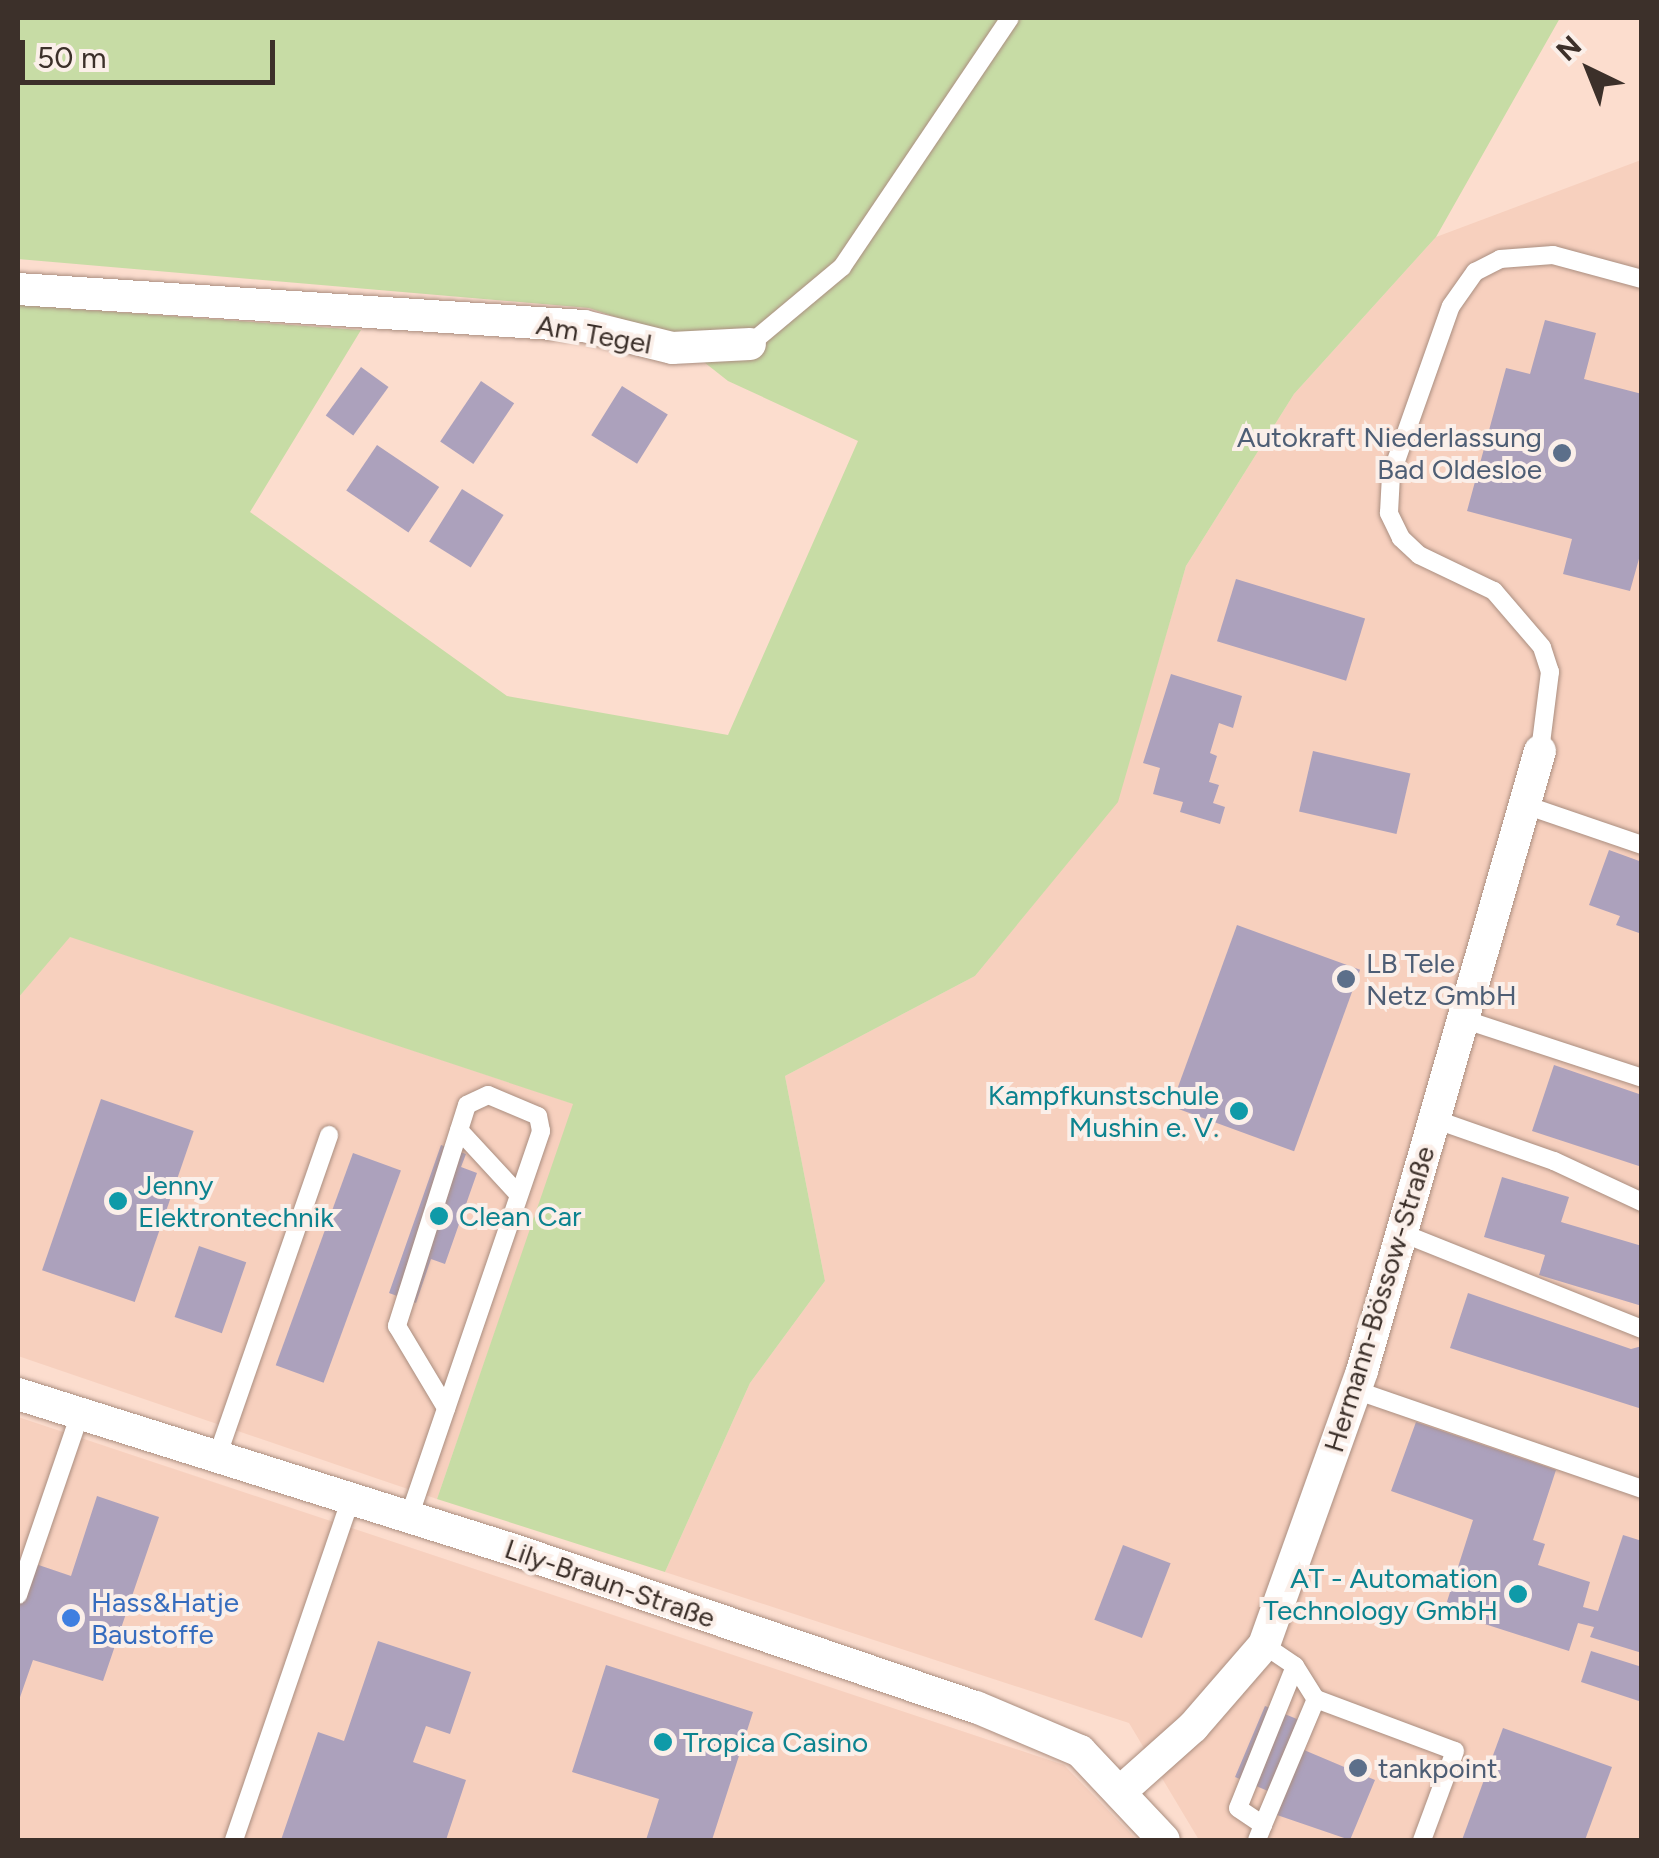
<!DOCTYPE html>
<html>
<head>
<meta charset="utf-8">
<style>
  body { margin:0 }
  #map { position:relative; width:1659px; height:1858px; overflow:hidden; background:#fcddce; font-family:Figtree,sans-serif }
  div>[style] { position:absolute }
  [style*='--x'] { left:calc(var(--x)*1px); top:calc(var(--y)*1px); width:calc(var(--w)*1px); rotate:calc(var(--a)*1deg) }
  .built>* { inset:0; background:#f7d0be }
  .green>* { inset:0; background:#c7dca5 }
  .building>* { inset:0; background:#aca1bc; transform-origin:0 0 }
  .roads { filter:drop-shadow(0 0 2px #aa8e80) drop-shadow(0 0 2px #aa8e80) }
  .service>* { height:18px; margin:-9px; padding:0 9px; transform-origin:9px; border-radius:9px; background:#fff }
  .minor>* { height:32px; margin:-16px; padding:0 16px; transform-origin:16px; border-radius:16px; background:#fff }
  .dots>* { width:28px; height:28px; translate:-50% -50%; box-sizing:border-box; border:5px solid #fbefe9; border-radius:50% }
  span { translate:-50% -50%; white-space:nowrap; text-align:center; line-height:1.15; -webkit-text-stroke:8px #fbefe9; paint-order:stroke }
  .street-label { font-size:28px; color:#3c302a }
  .service-label { font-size:28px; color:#4e5e75 }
  .right { translate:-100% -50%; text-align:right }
  .left { translate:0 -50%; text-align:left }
  .culture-label { font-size:28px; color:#0d838f }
  .shop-label { font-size:28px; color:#366cbe }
  .frame { position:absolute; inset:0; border:20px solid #3c302a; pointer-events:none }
  .north { position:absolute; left:1539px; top:20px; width:100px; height:100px; -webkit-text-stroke:8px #fbefe9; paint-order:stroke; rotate:317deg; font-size:28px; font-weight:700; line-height:40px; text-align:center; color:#3c302a }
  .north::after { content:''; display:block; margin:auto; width:35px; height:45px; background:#3c302a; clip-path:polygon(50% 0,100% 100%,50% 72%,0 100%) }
  .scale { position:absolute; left:20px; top:40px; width:255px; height:45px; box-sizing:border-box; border:5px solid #3c302a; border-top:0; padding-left:12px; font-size:30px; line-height:35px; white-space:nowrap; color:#3c302a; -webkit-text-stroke:8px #fbefe9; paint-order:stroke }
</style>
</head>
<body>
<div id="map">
  <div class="built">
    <div style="clip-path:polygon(1641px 160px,1641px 1840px,1199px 1840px,1129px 1723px,665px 1572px,750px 1383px,825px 1281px,785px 1076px,975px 976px,1117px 802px,1186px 566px,1294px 394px,1436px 237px)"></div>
    <div style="clip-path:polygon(69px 936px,574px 1104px,437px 1499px,18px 1356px,18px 998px)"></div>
    <div style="clip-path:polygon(18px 1417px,1064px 1765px,1137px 1840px,18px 1840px)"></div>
  </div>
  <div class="green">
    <div style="clip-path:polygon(18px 18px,1560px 18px,1436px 237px,1294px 394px,1186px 566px,1118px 802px,975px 976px,785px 1076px,825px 1281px,750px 1383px,665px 1572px,437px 1499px,573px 1104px,70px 937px,18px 998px,18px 305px,361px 330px,250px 512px,507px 696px,728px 735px,858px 441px,728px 381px,671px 336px,589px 308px,18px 259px)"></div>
  </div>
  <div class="building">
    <div style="clip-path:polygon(1545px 320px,1596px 333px,1584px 379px,1642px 394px,1642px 548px,1630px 591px,1563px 574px,1572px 539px,1467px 511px,1506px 368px,1530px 374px)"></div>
    <div style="left:361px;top:367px;width:34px;height:60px;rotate:36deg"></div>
    <div style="left:481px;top:381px;width:40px;height:73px;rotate:34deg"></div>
    <div style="left:622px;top:386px;width:54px;height:58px;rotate:32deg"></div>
    <div style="left:377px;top:445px;width:75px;height:55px;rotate:34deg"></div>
    <div style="left:462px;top:489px;width:49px;height:62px;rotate:32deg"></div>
    <div style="left:1236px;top:579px;width:135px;height:65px;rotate:17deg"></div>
    <div style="clip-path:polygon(1171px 674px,1242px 696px,1233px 728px,1219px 723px,1210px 753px,1217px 756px,1209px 782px,1219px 785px,1213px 803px,1225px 807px,1220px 824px,1180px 812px,1183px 802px,1153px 794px,1160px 768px,1143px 763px)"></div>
    <div style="left:1313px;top:751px;width:100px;height:62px;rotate:13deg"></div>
    <div style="clip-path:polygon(1609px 850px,1642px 862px,1642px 934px,1616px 925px,1620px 916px,1589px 905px)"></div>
    <div style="left:1237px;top:925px;width:131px;height:193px;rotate:20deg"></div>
    <div style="clip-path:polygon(1554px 1065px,1642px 1095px,1642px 1167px,1532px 1131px)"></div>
    <div style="left:101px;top:1099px;width:98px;height:181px;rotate:19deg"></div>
    <div style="clip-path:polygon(441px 1145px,466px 1154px,461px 1167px,477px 1173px,445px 1264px,431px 1259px,416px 1303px,389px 1293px)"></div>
    <div style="left:353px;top:1153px;width:51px;height:226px;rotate:20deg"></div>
    <div style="clip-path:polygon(1502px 1177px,1569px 1197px,1561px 1222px,1642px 1246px,1642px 1306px,1539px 1275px,1545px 1255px,1484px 1237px)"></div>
    <div style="left:199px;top:1246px;width:50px;height:75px;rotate:19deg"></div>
    <div style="clip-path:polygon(1468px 1293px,1631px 1349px,1642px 1346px,1642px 1409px,1450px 1348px)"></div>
    <div style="clip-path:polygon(1416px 1422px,1556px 1470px,1533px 1540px,1545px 1544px,1538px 1565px,1590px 1582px,1583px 1607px,1598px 1611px,1623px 1535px,1642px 1541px,1642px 1653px,1590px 1637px,1594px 1627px,1578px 1623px,1569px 1651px,1444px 1611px,1473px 1520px,1391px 1491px)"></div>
    <div style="clip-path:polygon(97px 1496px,159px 1517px,103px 1681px,33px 1660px,18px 1703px,18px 1558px,71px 1576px)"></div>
    <div style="left:1123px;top:1545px;width:51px;height:80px;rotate:21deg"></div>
    <div style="clip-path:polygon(378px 1641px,471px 1672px,450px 1734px,426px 1726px,413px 1762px,466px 1780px,446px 1840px,281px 1840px,318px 1732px,344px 1741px)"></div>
    <div style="clip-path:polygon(1591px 1651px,1642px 1667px,1642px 1702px,1581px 1682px)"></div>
    <div style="clip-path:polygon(606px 1665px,753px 1712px,712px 1840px,646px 1840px,659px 1799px,572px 1772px)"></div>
    <div style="clip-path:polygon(1265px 1706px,1314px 1726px,1304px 1750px,1375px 1780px,1350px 1840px,1277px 1815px,1284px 1798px,1235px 1777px)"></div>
    <div style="clip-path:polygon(1503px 1728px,1612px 1767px,1585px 1840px,1462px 1840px)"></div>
  </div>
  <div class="roads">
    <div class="service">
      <div style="--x:750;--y:344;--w:120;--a:-39.9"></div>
      <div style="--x:842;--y:267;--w:300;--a:-56"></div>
      <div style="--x:1540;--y:751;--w:80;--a:-82.8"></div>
      <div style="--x:1550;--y:672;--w:26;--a:-108"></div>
      <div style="--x:1542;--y:647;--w:74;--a:-130.6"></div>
      <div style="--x:1494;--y:591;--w:83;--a:-154.4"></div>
      <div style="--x:1419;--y:555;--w:25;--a:-137"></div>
      <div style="--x:1401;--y:538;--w:28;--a:-116"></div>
      <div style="--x:1389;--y:513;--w:38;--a:-87"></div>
      <div style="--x:1391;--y:475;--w:179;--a:-70.5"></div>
      <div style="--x:1451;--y:306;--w:42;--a:-54.8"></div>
      <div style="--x:1475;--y:272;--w:28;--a:-27"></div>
      <div style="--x:1500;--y:259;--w:53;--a:-4.3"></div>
      <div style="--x:1553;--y:255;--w:92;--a:15.1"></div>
      <div style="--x:1525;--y:805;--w:124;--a:18.9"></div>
      <div style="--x:1463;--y:1019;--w:188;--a:18.2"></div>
      <div style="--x:1434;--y:1119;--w:127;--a:19.3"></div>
      <div style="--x:1554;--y:1161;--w:97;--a:25"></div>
      <div style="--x:459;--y:1130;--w:88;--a:47.3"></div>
      <div style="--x:1402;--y:1233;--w:258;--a:21.8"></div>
      <div style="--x:1355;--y:1390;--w:304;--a:19"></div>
      <div style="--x:217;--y:1457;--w:341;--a:-70.8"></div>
      <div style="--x:409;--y:1517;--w:408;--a:-71.1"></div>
      <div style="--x:541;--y:1131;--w:15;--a:-101"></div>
      <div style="--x:538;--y:1116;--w:54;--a:-157.2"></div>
      <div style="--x:488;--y:1095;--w:23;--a:155"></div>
      <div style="--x:467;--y:1105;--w:232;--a:107.6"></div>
      <div style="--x:397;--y:1326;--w:96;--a:59.1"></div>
      <div style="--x:18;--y:1595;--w:191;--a:-71.1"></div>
      <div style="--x:1264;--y:1645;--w:37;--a:34"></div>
      <div style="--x:1295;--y:1666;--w:39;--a:58"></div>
      <div style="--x:1316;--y:1699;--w:148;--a:20.5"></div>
      <div style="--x:1455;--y:1751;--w:95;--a:110.3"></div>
      <div style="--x:1263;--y:1825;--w:137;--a:-67.2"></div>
      <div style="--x:234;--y:1840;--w:361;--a:-71.1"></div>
      <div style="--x:1257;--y:1840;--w:16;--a:-68"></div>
      <div style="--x:1263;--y:1825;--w:30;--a:-146"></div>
      <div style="--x:1238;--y:1808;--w:153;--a:-68.1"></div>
    </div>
    <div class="minor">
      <div style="--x:18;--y:289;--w:567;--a:3.74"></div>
      <div style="--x:584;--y:326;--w:91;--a:14"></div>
      <div style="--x:672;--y:348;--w:78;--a:-2.9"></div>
      <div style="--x:18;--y:1394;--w:520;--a:17.46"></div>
      <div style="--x:514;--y:1550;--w:488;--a:18.8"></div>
      <div style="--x:976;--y:1707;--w:113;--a:22.9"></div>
      <div style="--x:1080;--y:1751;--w:122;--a:46.7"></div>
      <div style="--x:1120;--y:1792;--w:98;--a:-41.7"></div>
      <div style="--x:1193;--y:1727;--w:108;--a:-49.1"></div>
      <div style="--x:1264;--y:1645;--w:291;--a:-70.3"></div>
      <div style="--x:1362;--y:1371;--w:645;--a:-73.98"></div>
    </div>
  </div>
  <div class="dots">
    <div style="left:1562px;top:453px;background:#5c6f8a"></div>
    <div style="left:1346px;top:979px;background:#5c6f8a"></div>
    <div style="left:1239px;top:1111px;background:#0f9aa8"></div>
    <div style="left:118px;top:1201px;background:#0f9aa8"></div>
    <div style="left:439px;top:1216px;background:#0f9aa8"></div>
    <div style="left:1518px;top:1594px;background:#0f9aa8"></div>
    <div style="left:71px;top:1618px;background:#3f7fe0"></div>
    <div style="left:663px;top:1742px;background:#0f9aa8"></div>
    <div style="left:1358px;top:1768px;background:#5c6f8a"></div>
  </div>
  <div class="street-label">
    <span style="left:594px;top:334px;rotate:10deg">Am Tegel</span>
    <span style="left:1379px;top:1299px;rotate:-73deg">Hermann-Bössow-Straße</span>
    <span style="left:610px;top:1583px;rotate:19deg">Lily-Braun-Straße</span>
  </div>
  <div class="service-label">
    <span class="right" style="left:1542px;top:453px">Autokraft Niederlassung<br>Bad Oldesloe</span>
    <span class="left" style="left:1366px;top:979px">LB Tele<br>Netz GmbH</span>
    <span class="left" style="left:1378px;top:1768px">tankpoint</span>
  </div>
  <div class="culture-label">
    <span class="right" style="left:1219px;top:1111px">Kampfkunstschule<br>Mushin e. V.</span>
    <span class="left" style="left:138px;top:1201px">Jenny<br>Elektrontechnik</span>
    <span class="left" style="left:459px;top:1216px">Clean Car</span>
    <span class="right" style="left:1498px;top:1594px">AT - Automation<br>Technology GmbH</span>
    <span class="left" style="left:683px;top:1742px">Tropica Casino</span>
  </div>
  <div class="shop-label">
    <span class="left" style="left:91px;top:1618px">Hass&amp;Hatje<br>Baustoffe</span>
  </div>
  <div class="frame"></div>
  <div class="north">N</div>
  <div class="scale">50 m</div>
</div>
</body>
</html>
